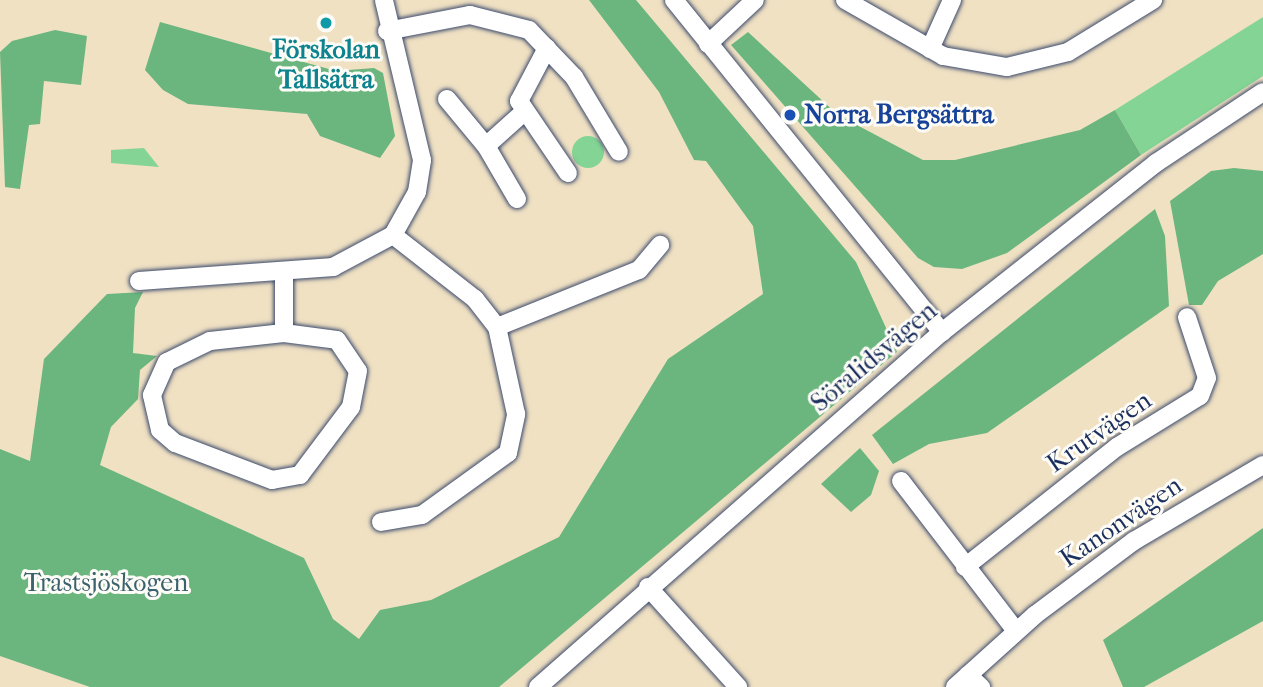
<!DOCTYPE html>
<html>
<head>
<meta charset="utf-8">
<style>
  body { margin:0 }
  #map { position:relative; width:1263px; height:687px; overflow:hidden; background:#f0e1c3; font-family:"IM FELL French Canon",serif }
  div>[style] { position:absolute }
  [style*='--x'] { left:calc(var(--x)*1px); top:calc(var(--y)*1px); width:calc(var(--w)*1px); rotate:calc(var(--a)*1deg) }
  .green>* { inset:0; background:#84d595 }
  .round { border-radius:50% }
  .forest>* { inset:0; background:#6bb67e }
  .roads { filter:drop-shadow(0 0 2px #3b4a6d) drop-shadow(0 0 2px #3b4a6d) }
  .minor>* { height:18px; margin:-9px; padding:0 9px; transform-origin:9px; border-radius:9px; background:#fff }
  .dots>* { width:19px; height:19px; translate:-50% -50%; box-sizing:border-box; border:4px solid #fdfcf7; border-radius:50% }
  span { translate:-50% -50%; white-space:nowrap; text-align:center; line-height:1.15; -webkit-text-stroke:6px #fdfcf7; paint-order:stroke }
  .culture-label { font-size:26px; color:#0d838f; font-weight:700 }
  .transit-label { font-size:26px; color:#164399; font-weight:700 }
  .left { translate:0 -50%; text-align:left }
  .street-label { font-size:26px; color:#1b2f5e }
  .park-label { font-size:26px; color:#3a616e }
</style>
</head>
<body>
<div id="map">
  <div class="green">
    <div style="clip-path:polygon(1263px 17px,1263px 76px,1141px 155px,1115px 110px)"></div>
    <div class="round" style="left:572px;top:136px;width:32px;height:32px"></div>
    <div style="clip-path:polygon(144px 148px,159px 167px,111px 163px,111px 150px)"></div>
  </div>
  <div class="forest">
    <div style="clip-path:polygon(589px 0,636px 0,856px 262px,897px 352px,499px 687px,90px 687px,0 656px,0 449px,30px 461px,44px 359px,107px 294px,143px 292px,135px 308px,133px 353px,157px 356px,140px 370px,138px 399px,111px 427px,100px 465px,304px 558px,333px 619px,359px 639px,380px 610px,431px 600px,559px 537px,668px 359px,763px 294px,753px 226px,706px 161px,694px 160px,659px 92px)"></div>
    <div style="clip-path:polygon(160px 22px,336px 71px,374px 68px,383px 73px,395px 136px,380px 158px,320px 136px,307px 114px,188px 104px,163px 90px,145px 70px)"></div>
    <div style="clip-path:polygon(55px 30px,87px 36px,81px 85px,44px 81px,40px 124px,29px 125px,20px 189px,5px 187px,0 52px,12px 41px)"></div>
    <div style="clip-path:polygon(748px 32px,838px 115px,923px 160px,955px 160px,1080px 130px,1115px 110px,1141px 155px,1007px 253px,962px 269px,934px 267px,918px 258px,731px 45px)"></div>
    <div style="clip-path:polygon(1234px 168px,1263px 171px,1263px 254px,1218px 281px,1202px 305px,1189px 305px,1170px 201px,1211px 171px)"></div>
    <div style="clip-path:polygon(1155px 209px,1165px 236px,1169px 306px,987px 433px,929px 444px,893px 464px,872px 435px)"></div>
    <div style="clip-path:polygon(860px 448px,879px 471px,871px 495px,851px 512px,821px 484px)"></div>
    <div style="clip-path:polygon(1263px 528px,1263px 621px,1144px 687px,1123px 687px,1103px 640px)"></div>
  </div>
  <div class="roads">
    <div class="minor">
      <div style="--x:674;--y:0;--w:427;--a:51.1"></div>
      <div style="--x:845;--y:0;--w:113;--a:29.7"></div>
      <div style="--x:943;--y:56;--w:65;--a:9.8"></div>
      <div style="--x:1007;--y:67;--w:63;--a:-13.8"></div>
      <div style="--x:1068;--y:52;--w:100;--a:-31.5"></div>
      <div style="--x:387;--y:31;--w:85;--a:-10.9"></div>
      <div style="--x:470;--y:15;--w:61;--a:14.3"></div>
      <div style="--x:529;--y:30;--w:65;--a:46.2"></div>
      <div style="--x:574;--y:77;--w:87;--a:59"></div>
      <div style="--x:708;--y:44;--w:64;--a:-43.1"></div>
      <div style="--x:547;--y:48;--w:60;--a:117.8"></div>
      <div style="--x:519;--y:101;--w:87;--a:55.8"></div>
      <div style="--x:930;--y:49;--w:54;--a:-65.8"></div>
      <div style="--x:447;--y:99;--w:61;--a:50.3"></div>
      <div style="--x:517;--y:199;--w:61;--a:-120.3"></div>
      <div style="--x:486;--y:146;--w:52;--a:-41.9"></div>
      <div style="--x:393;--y:235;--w:104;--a:38"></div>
      <div style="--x:475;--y:299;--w:36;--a:52"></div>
      <div style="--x:497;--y:327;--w:153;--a:-21.9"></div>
      <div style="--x:639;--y:270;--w:33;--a:-50"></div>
      <div style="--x:139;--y:281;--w:195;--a:-4.1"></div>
      <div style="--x:333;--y:267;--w:68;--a:-28.1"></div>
      <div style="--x:393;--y:235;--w:49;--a:-60.8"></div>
      <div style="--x:417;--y:192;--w:32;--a:-81"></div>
      <div style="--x:422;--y:160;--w:164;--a:-103.4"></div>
      <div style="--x:284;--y:333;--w:53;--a:7.5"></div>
      <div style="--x:337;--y:340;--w:37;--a:56"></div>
      <div style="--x:358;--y:371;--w:37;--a:101"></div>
      <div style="--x:351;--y:407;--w:85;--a:126.9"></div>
      <div style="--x:300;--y:475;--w:28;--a:170"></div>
      <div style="--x:272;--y:480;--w:104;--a:-159.1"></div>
      <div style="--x:175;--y:443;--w:20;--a:-139"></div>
      <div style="--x:160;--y:430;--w:36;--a:-103"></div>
      <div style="--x:152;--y:395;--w:36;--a:-66"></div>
      <div style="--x:167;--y:362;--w:48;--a:-26"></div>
      <div style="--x:210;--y:341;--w:74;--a:-6.2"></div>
      <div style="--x:284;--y:333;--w:59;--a:-90"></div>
      <div style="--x:901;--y:481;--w:189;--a:52.5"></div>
      <div style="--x:381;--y:522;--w:42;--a:-9.7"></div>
      <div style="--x:422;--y:515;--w:106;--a:-35.8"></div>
      <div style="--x:508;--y:453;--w:40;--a:-78"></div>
      <div style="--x:516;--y:414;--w:89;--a:-102.3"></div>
      <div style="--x:965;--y:567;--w:194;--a:-38.3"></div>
      <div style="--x:1117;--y:447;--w:97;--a:-31.6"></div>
      <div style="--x:1200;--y:396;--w:19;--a:-69"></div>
      <div style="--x:1207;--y:378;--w:64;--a:-108.2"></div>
      <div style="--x:648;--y:587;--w:135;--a:48"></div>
      <div style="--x:968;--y:675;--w:18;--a:43"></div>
      <div style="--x:538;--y:687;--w:538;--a:-41.31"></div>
      <div style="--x:942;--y:332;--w:273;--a:-38.3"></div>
      <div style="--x:1156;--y:163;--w:128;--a:-33.6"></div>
      <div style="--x:955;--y:687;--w:108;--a:-42"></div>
      <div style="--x:1035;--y:615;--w:124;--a:-36.8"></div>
      <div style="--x:1134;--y:541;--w:150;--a:-30.5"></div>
    </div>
  </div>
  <div class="dots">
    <div style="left:326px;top:23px;background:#0f9aa8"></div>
    <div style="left:790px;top:115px;background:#1a4fb4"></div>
  </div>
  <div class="culture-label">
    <span style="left:326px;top:65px">Förskolan<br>Tallsätra</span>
  </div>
  <div class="transit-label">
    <span class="left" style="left:804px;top:115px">Norra Bergsättra</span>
  </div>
  <div class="street-label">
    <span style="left:874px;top:357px;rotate:-40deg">Söralidsvägen</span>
    <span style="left:1099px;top:432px;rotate:-35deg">Krutvägen</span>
    <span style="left:1121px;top:522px;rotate:-34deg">Kanonvägen</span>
  </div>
  <div class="park-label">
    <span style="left:106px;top:583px">Trastsjöskogen</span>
  </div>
</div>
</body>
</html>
